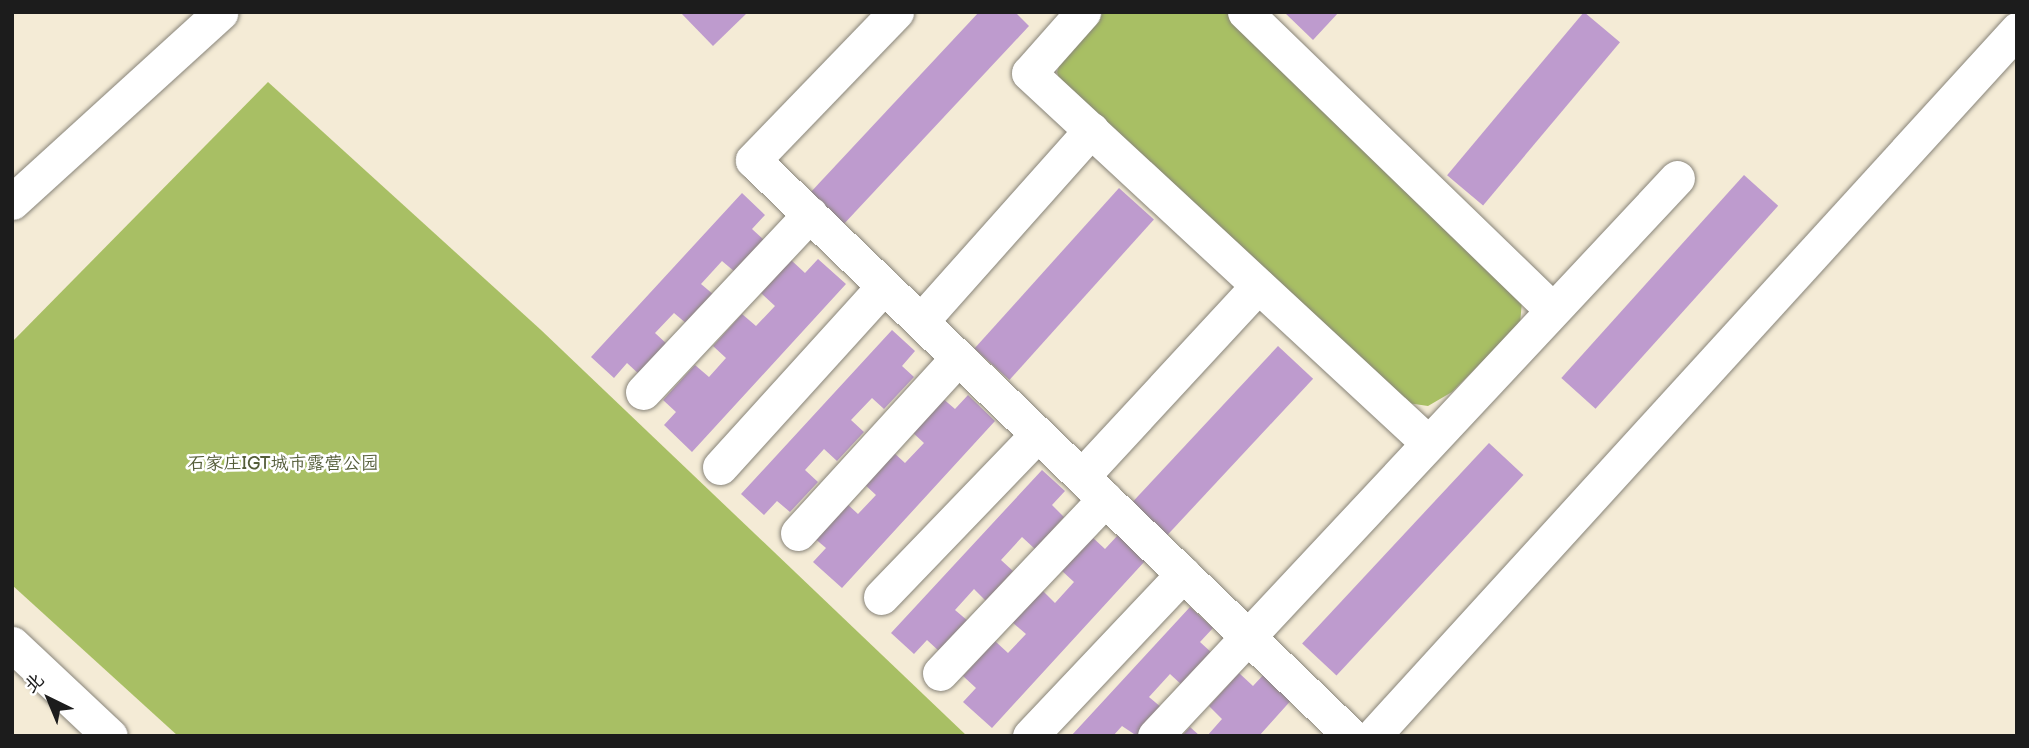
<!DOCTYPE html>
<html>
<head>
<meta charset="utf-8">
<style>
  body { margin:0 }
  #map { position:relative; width:2029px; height:748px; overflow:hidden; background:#f4ebd6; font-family:"Balsamiq Sans","LXGW WenKai TC",sans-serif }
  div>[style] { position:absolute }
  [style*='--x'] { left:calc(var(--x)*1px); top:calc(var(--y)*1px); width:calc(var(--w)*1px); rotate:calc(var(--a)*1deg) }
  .green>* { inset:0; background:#a8bf64 }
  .building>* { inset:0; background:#be9bce; transform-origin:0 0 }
  .roads { filter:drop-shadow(0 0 2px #888479) drop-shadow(0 0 2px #888479) }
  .minor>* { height:35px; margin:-17.5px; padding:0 17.5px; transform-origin:17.5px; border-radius:17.5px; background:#fff }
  span { translate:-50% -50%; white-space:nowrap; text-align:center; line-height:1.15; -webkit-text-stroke:5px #fff; paint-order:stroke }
  .park-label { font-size:18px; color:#545d39 }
  .frame { position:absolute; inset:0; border:14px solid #1c1c1c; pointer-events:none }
  .north { position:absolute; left:14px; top:664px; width:70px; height:70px; -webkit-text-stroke:5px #fff; paint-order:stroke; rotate:317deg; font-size:19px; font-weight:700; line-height:28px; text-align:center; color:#1c1c1c }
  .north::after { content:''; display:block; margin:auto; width:24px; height:32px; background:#1c1c1c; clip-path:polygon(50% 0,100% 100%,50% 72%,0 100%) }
</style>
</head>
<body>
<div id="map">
  <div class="green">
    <div style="clip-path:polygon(1100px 12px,1233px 12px,1522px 301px,1520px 324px,1452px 392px,1428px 406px,1394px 401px,1062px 88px,1057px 72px,1064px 52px)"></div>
    <div style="clip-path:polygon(268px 82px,541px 330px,967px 736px,178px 736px,12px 585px,12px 342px)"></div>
  </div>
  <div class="building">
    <div style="clip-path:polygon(680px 12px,748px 12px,713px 46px)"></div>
    <div style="clip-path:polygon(979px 12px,1015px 12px,1029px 26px,842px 226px,809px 194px)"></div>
    <div style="clip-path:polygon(1284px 12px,1339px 12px,1313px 40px)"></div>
    <div style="left:1584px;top:12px;width:47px;height:213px;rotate:40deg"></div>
    <div style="left:1744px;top:175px;width:46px;height:273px;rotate:42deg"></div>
    <div style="left:1119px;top:188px;width:47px;height:216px;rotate:42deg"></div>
    <div style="clip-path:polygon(742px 193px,765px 215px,752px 229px,764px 240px,735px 272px,722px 261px,701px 284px,714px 295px,687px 324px,674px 313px,655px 333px,668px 345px,640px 375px,627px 363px,614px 378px,591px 357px)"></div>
    <div style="clip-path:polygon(818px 259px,846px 284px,692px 452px,664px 425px,676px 412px,663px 400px,695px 365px,709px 377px,726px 358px,713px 346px,742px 314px,756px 326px,775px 306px,761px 293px,791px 260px,805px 273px)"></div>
    <div style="clip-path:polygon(892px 330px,915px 351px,902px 366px,914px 377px,884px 409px,872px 398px,851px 420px,864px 432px,837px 461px,824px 449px,805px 470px,818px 482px,790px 512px,777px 501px,764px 515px,741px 494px)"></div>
    <div style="left:1278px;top:346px;width:48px;height:216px;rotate:43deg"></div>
    <div style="clip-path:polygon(968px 395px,995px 421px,842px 588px,813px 562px,826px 548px,813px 537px,845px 502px,858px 514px,876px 495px,863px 483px,892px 451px,905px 463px,924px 443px,910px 430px,941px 397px,955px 409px)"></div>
    <div style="left:1489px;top:443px;width:47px;height:274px;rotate:43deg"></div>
    <div style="clip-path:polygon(1042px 470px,1065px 491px,1052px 505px,1064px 517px,1035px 549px,1022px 537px,1001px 560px,1013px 571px,986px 601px,974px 589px,955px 610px,968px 621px,940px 652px,927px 640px,914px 654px,891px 633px)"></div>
    <div style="clip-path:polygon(1118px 535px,1145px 561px,992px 728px,963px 702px,976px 688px,963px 676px,995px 641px,1008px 653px,1026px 634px,1012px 622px,1042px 590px,1055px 603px,1074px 582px,1061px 570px,1091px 536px,1105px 549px)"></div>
    <div style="clip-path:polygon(1190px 607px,1213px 628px,1200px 642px,1212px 653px,1183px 686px,1170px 674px,1149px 697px,1162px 708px,1137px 736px,1122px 726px,1113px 736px,1071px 736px)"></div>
    <div style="clip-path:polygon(1266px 672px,1294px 697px,1259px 736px,1207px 736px,1222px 719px,1209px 706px,1239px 673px,1253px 686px)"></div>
    <div style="clip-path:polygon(1190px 727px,1200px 736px,1182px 736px)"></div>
  </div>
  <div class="roads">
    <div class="minor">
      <div style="--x:896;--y:12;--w:206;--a:134"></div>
      <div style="--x:753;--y:160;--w:830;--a:43.93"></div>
      <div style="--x:1083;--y:12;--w:81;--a:131.5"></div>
      <div style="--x:1029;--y:73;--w:543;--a:42.83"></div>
      <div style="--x:1245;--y:12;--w:427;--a:44.1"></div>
      <div style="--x:12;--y:202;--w:282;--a:-42.3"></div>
      <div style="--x:921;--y:321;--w:256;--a:-48.3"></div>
      <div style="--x:643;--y:392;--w:244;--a:-46.8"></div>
      <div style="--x:720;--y:467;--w:244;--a:-47.8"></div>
      <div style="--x:1082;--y:476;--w:259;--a:-47.2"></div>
      <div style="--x:798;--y:533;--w:237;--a:-47.6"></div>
      <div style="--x:881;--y:597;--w:225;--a:-46.1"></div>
      <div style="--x:12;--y:644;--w:134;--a:43.2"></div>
      <div style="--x:940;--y:673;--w:240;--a:-46.5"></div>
      <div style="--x:1030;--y:736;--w:223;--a:-46.6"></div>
      <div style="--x:1155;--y:736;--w:764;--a:-46.91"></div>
      <div style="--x:1373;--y:736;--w:956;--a:-47.63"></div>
    </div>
  </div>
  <div class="park-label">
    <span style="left:283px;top:464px">石家庄IGT城市露营公园</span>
  </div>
  <div class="frame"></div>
  <div class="north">北</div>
</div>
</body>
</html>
